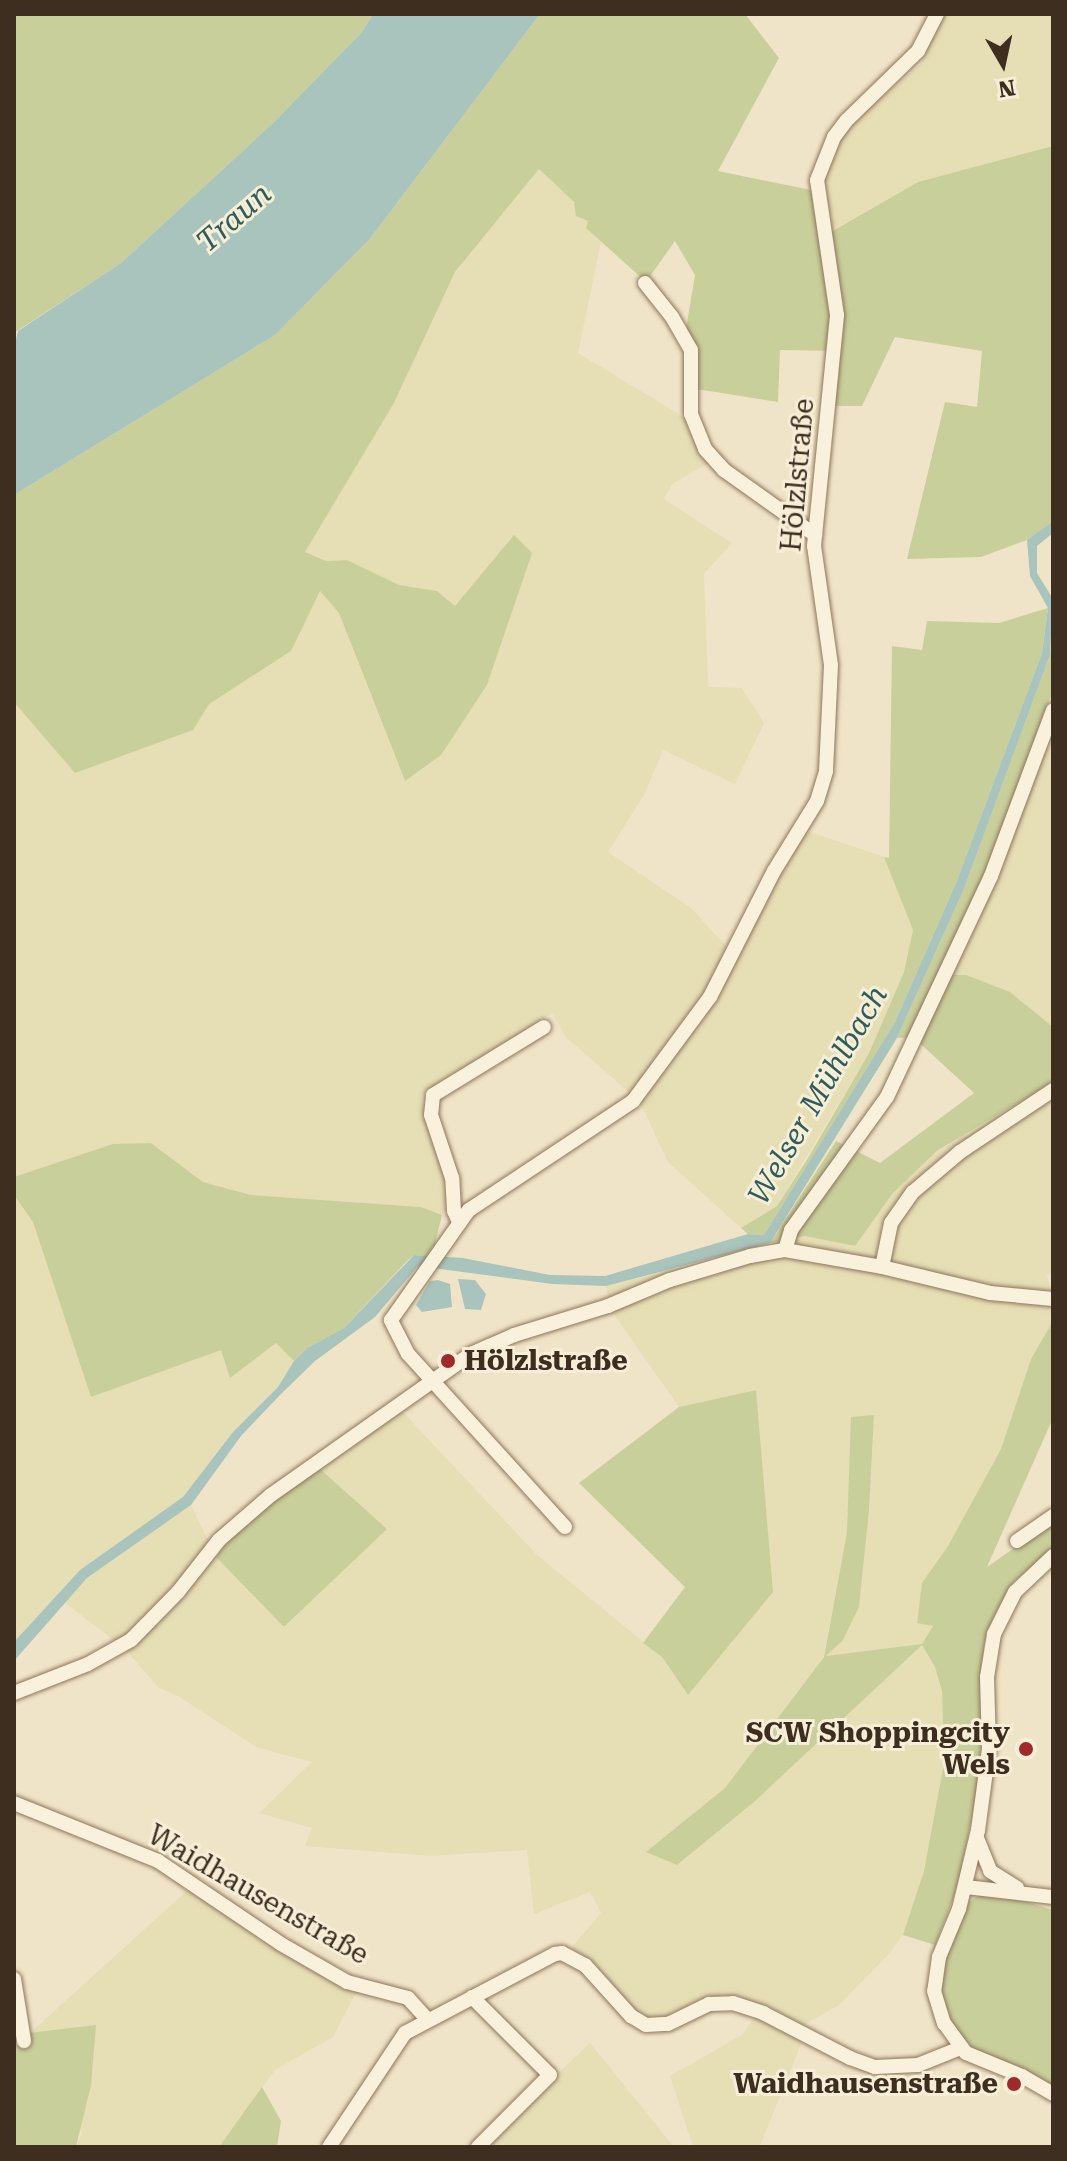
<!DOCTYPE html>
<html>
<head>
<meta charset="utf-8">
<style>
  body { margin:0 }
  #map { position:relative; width:1067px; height:2161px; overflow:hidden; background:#f0e4c8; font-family:"Roboto Serif",serif }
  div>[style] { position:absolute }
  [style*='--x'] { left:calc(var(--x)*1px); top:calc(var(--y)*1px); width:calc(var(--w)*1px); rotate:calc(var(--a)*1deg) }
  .farmland>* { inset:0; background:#e6deb5 }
  .green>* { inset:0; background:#c9cf9b }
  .water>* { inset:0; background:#a9c4bc }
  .roads { filter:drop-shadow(0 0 2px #8d765c) drop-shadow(0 0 2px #8d765c) }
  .minor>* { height:14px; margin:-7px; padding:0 7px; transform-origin:7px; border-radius:7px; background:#faf1dc }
  .dots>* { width:22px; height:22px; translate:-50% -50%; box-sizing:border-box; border:4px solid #f7eed8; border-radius:50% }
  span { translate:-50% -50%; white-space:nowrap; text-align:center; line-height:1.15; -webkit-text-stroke:6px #f7eed8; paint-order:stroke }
  .street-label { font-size:28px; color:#3d2e20 }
  .poi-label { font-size:28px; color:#3d2e20; font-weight:700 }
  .left { translate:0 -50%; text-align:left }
  .right { translate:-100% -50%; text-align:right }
  .water-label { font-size:30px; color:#2f5d5a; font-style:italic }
  .frame { position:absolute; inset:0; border:16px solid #3d2e20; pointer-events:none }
  .north { position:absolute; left:963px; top:24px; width:80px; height:80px; -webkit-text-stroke:6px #f7eed8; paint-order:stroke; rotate:171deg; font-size:22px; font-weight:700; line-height:32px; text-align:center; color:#3d2e20 }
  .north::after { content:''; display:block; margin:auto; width:28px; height:36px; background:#3d2e20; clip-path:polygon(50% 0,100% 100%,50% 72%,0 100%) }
</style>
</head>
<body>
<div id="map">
  <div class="farmland">
    <div style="clip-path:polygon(942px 14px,1053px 14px,1053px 146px,918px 182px,828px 233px,821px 192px,826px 157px,849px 124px,921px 64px)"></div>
    <div style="clip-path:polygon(539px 169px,574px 202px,589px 221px,587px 228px,601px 242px,578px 353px,687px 419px,688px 430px,709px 463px,672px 484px,664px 499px,732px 543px,704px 574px,708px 687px,742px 688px,764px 723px,735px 784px,663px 750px,644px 795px,608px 852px,691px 908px,737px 958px,775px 876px,804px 830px,884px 857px,913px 930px,904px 972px,869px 1053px,777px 1206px,741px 1228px,668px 1162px,640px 1102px,566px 1037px,552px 1013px,422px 1096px,424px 1117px,448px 1177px,450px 1206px,442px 1215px,421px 1207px,251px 1195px,203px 1182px,151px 1143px,113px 1144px,14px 1177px,14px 702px,192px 730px,208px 704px,290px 650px,319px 590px,339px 613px,404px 780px,441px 755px,514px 536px,455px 607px,437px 591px,399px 585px,347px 560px,326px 561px,304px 552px,394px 403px,455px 272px)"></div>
    <div style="clip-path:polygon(1053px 691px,1053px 1027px,1010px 992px,941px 975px,1025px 776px)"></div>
    <div style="clip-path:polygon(evenodd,1053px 1082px,1053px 1273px,1047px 1275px,1053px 1297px,1050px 1326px,1031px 1359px,1001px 1449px,948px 1546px,922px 1584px,917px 1622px,934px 1625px,922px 1644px,935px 1667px,942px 1691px,944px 1763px,937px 1815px,916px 1902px,903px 1935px,889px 1954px,839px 2005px,804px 2025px,724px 1995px,662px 2021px,638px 2019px,572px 1947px,601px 1913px,590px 1892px,534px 1914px,527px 1850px,431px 1856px,305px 1846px,312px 1828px,259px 1813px,312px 1762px,256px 1747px,178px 1696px,159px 1688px,124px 1648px,65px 1603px,87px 1578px,191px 1505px,216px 1557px,285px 1627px,386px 1529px,320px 1469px,400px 1409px,537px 1555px,662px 1657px,687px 1694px,756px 1390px,679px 1407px,610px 1309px,606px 1286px,805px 1236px,855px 1245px,893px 1193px,938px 1150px,1053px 1082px,874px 1416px,869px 1511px,859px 1607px,824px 1655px,847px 1532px,874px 1416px,1053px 1082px,921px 1645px,754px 1802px,677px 1865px,647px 1852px,725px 1788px,824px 1657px,921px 1645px)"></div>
    <div style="clip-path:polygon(14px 1195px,33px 1222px,221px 1350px,276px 1342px,294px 1361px,278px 1387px,233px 1432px,183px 1497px,80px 1570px,14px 1642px)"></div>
    <div style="clip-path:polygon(190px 1888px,358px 1989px,333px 2037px,275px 2070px,219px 2147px,76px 2147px,82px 2133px,30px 2033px,14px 2048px,14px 2021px,30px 2033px)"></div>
    <div style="clip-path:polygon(756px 2015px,803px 2039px,760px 2146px,693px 2147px,670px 2076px,742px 2035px)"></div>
    <div style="clip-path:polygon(590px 2043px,674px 2147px,495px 2147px,488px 2139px)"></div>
  </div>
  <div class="green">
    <div style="clip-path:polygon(14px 14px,373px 14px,362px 32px,273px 123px,121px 263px,14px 333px)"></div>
    <div style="clip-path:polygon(540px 14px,745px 14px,779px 58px,718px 171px,821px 192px,829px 233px,918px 182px,1053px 146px,1053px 521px,1027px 540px,981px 557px,907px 559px,945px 402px,977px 407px,982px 351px,895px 337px,862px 406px,835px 406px,839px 351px,780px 350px,778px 402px,696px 389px,686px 329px,695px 275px,675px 241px,646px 282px,586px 228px,588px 221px,576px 216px,574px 202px,539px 169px,455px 272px,394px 403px,305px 552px,326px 561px,347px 560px,399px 585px,437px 591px,455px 606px,514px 535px,532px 553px,487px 685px,441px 755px,405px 781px,339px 613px,320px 591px,291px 651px,209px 704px,193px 730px,75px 773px,14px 702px,14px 495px,275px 335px,369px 240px)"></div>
    <div style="clip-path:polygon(1048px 608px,1042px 653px,956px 883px,895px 1022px,764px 1235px,748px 1234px,741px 1228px,777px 1206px,808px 1158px,869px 1053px,904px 972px,913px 930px,884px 857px,889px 858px,892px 646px,922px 650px,927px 621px,999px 623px)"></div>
    <div style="clip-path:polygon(1053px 630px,1053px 691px,973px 910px,942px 975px,966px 975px,1010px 992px,1053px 1027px,1053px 1082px,938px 1150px,893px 1193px,855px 1246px,805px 1236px,770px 1243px,836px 1141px,880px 1163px,974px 1093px,913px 1037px,897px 1038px,964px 889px,1050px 655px)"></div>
    <div style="clip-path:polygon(151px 1143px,203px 1182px,251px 1195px,421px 1207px,442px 1215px,432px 1256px,414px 1255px,407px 1261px,344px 1328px,307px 1348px,294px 1361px,276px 1343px,230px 1378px,221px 1350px,91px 1397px,33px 1222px,14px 1195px,14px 1177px,113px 1144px)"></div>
    <div style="clip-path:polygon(1053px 1314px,1053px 1418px,987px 1567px,1053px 1521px,1053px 1550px,1014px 1581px,994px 1616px,984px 1646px,979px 1780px,958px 1886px,935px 1945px,903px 1935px,924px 1871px,944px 1763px,942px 1691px,935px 1667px,922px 1645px,754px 1802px,677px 1865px,646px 1852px,725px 1788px,824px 1657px,847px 1532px,851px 1417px,874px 1415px,869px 1511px,859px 1607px,843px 1640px,826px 1656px,922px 1644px,933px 1626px,917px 1623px,922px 1583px,948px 1546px,1001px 1449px,1031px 1359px,1050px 1326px)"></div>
    <div style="clip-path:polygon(756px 1390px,773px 1592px,688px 1695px,662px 1657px,643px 1643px,685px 1587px,579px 1483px,679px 1407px)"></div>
    <div style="clip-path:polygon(320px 1469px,387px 1529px,284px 1627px,216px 1557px,242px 1522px)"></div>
    <div style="clip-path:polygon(982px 1894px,1002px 1895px,1053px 1910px,1053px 2086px,973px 2048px,950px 2024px,939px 1987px,944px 1959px,969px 1902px)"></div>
    <div style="clip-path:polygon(96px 2025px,91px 2085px,76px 2147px,14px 2147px,14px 2048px,29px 2033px)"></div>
    <div style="clip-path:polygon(262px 2087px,281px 2121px,277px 2147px,219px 2147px)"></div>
  </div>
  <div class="water">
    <div style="clip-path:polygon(373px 14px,540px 14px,369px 240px,275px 335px,14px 495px,14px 349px,18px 331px,121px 263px,273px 123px,362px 32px)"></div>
    <div style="clip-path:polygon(1053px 521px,1053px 533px,1037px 546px,1037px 573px,1053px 599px,1050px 655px,964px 889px,897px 1038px,770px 1243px,606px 1286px,552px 1284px,418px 1266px,375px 1317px,315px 1361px,280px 1395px,241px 1436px,191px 1505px,87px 1578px,14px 1661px,14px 1642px,80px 1570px,183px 1497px,233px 1432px,278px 1387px,294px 1361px,307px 1348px,344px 1328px,414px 1255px,463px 1258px,550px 1275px,605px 1276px,748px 1234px,764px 1235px,895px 1022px,956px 883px,1042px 653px,1048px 608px,1030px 576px,1027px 540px)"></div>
    <div style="clip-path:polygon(458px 1279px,475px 1280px,486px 1294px,481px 1310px,465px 1309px)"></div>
    <div style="clip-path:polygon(438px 1280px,450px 1284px,452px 1307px,422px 1312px,416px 1305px,430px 1281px)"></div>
  </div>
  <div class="roads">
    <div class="minor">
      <div style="--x:645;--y:283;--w:43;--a:51.5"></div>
      <div style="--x:672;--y:317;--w:38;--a:60"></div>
      <div style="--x:691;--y:350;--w:64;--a:90"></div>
      <div style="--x:691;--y:414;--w:38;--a:68"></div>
      <div style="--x:705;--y:449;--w:28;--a:48"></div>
      <div style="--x:724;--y:470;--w:112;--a:35.5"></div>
      <div style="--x:459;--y:1222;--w:12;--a:-114"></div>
      <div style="--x:454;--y:1211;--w:33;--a:-93"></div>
      <div style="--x:452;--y:1178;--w:66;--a:-108.4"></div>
      <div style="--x:431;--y:1115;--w:20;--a:-84"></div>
      <div style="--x:433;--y:1095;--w:130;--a:-31.5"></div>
      <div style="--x:785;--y:1250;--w:21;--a:-73"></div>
      <div style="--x:791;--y:1230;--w:164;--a:-54.2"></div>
      <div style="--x:887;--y:1097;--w:244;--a:-64.8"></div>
      <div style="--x:991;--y:876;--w:177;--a:-69.5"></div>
      <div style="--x:882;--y:1267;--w:45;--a:-78.4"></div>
      <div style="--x:891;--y:1223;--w:38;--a:-55"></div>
      <div style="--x:913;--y:1192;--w:62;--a:-40.4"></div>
      <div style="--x:960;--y:1152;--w:112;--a:-33.7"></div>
      <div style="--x:565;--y:1527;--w:234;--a:-132.2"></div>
      <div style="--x:408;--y:1354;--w:38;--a:-117"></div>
      <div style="--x:391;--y:1320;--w:135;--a:-54.7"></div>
      <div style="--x:469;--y:1210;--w:197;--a:-33.6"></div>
      <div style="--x:633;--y:1101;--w:129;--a:-53.5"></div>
      <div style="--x:710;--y:997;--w:141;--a:-63.1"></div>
      <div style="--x:774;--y:871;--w:82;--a:-58.4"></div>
      <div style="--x:817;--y:801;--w:31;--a:-73"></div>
      <div style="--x:826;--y:771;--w:106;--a:-87.3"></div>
      <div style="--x:831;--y:665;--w:120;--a:-98.1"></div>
      <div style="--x:814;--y:546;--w:232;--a:-84.3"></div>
      <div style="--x:837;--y:315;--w:136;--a:-98.4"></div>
      <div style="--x:817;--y:180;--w:46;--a:-68.4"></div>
      <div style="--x:834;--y:137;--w:21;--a:-53"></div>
      <div style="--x:847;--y:120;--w:99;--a:-44.2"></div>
      <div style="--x:918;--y:51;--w:42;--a:-62.8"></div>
      <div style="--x:1017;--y:1541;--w:44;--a:-34.8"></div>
      <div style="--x:1053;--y:1556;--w:52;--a:136.5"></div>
      <div style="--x:1015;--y:1592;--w:47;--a:116.6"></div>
      <div style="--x:994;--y:1634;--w:44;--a:99.2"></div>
      <div style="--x:987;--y:1677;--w:72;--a:88.4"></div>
      <div style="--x:989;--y:1749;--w:82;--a:97.7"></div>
      <div style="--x:978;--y:1830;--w:81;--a:103.5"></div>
      <div style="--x:959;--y:1909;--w:52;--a:112.6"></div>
      <div style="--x:939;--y:1957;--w:34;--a:98"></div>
      <div style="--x:934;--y:1991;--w:34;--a:73"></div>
      <div style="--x:944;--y:2023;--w:37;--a:54"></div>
      <div style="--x:966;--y:2053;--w:61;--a:22.3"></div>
      <div style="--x:1022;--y:2076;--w:36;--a:30"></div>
      <div style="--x:14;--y:1693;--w:79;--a:-21.4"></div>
      <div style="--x:88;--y:1664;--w:49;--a:-29.2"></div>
      <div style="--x:131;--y:1640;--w:67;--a:-45.6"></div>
      <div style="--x:178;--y:1592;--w:66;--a:-51.7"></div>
      <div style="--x:219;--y:1540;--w:69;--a:-40.9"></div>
      <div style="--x:271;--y:1495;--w:245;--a:-35.2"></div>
      <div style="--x:471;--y:1354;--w:47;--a:-23.8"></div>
      <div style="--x:514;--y:1335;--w:98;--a:-17.1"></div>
      <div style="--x:608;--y:1306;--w:67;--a:-22.8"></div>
      <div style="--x:670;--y:1280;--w:84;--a:-16.7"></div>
      <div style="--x:750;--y:1256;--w:36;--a:-10"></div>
      <div style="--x:785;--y:1250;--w:98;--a:9.9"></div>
      <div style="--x:882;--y:1267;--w:111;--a:13.5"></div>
      <div style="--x:990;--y:1293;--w:63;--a:5.4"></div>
      <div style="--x:14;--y:1803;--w:155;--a:21.9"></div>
      <div style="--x:158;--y:1861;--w:148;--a:34"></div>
      <div style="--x:281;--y:1944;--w:76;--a:29.9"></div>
      <div style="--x:347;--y:1982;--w:63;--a:14.7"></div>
      <div style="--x:408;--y:1998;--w:28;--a:48"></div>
      <div style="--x:977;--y:1838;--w:35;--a:68"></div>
      <div style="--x:990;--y:1871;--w:32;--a:32"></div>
      <div style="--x:966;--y:1887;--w:88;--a:6.6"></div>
      <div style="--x:14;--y:1979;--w:63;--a:80.8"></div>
      <div style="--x:472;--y:1997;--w:110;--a:45"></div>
      <div style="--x:550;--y:2075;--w:102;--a:135"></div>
      <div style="--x:329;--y:2147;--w:137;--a:-56.3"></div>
      <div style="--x:405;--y:2033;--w:170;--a:-27.8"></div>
      <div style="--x:555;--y:1954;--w:7;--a:-8"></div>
      <div style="--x:562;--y:1953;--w:26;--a:28"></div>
      <div style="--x:585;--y:1965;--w:69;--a:48"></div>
      <div style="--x:631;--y:2016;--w:17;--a:31"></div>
      <div style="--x:646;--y:2025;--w:22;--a:-3"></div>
      <div style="--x:668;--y:2024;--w:46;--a:-26"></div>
      <div style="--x:709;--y:2004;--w:24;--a:-2"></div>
      <div style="--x:733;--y:2003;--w:32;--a:18"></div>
      <div style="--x:763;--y:2013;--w:98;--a:27.3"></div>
      <div style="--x:850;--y:2058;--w:27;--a:20"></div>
      <div style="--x:875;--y:2067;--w:43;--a:-2.7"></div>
      <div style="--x:918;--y:2065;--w:45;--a:-22"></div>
    </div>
  </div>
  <div class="dots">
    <div style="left:448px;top:1361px;background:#9e2a2b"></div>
    <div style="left:1026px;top:1749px;background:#9e2a2b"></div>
    <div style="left:1014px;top:2084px;background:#9e2a2b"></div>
  </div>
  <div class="street-label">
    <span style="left:798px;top:475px;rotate:-85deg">Hölzlstraße</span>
    <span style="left:258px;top:1895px;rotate:30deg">Waidhausenstraße</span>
  </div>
  <div class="poi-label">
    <span class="left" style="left:464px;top:1361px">Hölzlstraße</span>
    <span class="right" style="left:1010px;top:1749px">SCW Shoppingcity<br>Wels</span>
    <span class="right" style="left:998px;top:2084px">Waidhausenstraße</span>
  </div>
  <div class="water-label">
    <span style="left:234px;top:218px;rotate:-41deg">Traun</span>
    <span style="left:818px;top:1095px;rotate:-60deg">Welser Mühlbach</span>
  </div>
  <div class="frame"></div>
  <div class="north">N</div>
</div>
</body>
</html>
